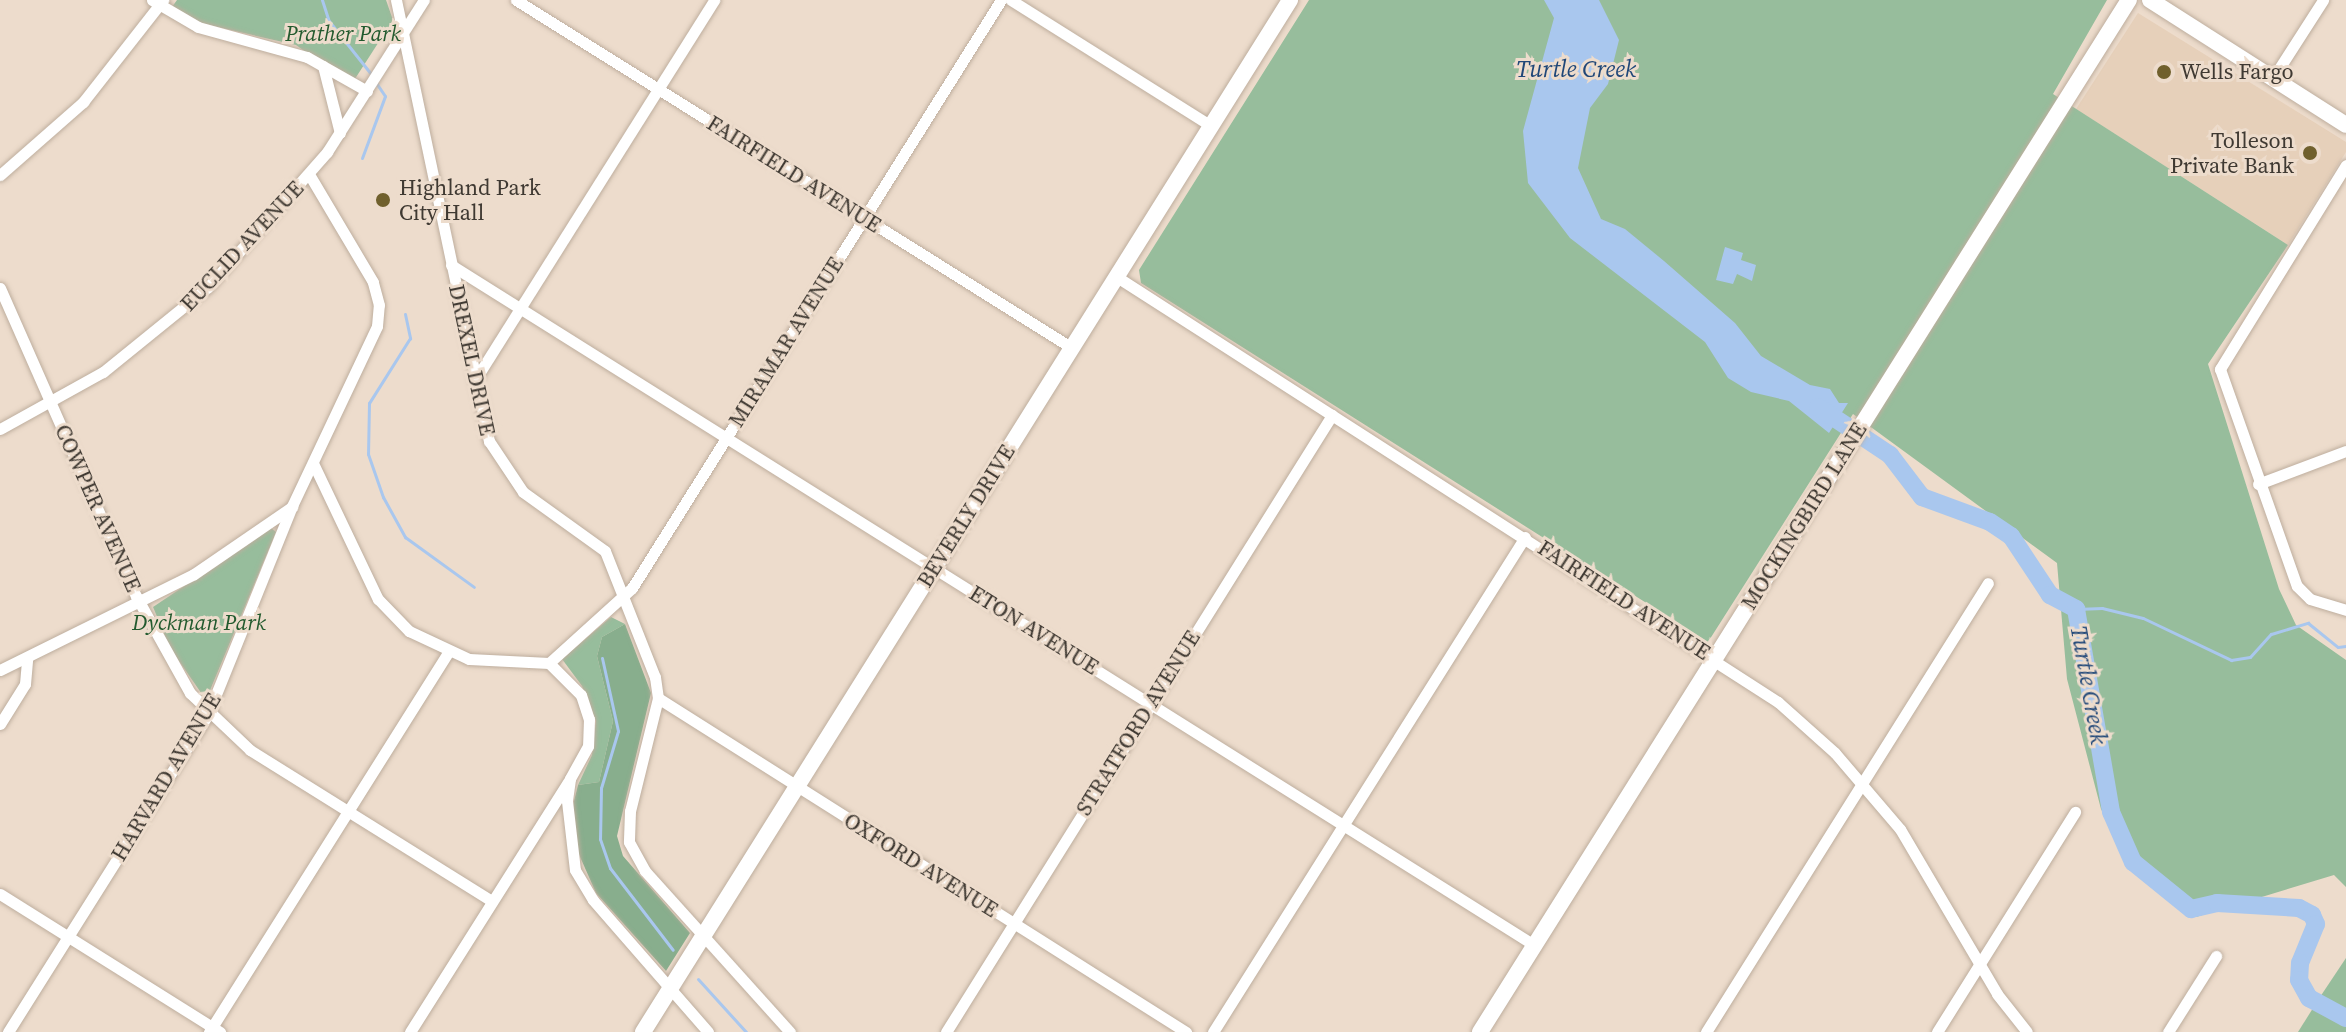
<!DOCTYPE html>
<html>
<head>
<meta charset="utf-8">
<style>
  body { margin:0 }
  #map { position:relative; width:2346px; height:1032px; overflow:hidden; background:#eddccc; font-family:"Source Serif 4",serif }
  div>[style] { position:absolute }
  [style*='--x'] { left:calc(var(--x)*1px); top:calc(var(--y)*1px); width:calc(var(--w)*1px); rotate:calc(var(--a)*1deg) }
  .built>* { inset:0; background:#e6d0ba }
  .green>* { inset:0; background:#97bd9c }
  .forest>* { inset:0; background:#88ae8d }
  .water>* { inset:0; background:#a9c7ee }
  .stream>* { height:3px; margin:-1.5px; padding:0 1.5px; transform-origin:1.5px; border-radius:1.5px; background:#a9c7ee }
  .river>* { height:18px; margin:-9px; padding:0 9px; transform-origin:9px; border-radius:9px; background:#a9c7ee }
  .roads { filter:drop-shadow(0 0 2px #beae9e) drop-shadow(0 0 2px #beae9e) }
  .street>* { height:11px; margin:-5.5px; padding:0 5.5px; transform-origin:5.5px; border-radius:5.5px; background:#fff }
  .secondary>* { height:16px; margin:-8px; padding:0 8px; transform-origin:8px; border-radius:8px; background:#fff }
  .dots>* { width:22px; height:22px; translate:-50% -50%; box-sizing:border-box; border:4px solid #eddccc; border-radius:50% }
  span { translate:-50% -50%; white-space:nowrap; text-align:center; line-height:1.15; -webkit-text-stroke:6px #eddccc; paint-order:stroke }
  .park-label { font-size:22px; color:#225a2e; font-style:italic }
  .poi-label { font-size:22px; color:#3f3932 }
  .left { translate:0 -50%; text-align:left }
  .right { translate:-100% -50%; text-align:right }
  .street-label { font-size:22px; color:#3f3932 }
  .water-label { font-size:24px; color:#204778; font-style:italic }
</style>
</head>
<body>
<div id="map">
  <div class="built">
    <div style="clip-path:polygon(2138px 13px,2346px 142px,2346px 152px,2288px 245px,2076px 109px)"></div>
  </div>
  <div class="green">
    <div style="clip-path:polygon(177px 0,386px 0,393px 20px,351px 85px,296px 45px,200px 23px,172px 7px)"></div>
    <div style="clip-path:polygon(1309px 0,2107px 0,2053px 94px,2288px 245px,2208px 364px,2279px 589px,2296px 625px,2346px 660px,2346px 887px,2334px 875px,2196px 917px,2131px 866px,2101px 809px,2067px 679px,2057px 563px,1853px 414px,1708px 642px,1141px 283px,1139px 270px)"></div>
    <div style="clip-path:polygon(271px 528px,276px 532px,206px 700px,170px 648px,153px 607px)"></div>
    <div style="clip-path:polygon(611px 617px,625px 624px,602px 637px,597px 656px,613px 721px,599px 782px,578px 785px,592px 755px,596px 721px,582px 686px,562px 659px)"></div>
    <div style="clip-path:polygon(2346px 958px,2346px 1032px,2298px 1032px,2320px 997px)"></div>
  </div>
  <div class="forest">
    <div style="clip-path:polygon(625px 624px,651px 693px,617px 836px,623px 856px,690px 933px,666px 971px,596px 893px,577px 850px,573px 805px,578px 785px,599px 782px,613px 721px,597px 656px,602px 637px)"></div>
  </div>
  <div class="water">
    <div style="clip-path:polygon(1544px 0,1599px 0,1619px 40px,1608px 84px,1590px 108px,1578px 168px,1601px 219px,1625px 229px,1664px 261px,1735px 323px,1761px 356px,1810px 385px,1830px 389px,1839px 403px,1848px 403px,1829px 433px,1789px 401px,1751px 392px,1728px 378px,1705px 342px,1570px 238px,1528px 183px,1523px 131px,1554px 18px)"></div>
    <div style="clip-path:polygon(1725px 247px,1743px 253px,1741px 260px,1756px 265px,1752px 281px,1737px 274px,1733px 284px,1716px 280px)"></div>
  </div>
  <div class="stream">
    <div style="--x:322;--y:0;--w:22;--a:72"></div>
    <div style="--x:329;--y:21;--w:68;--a:51.6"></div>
    <div style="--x:362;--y:158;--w:66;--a:-69.6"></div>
    <div style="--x:385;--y:96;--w:18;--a:-124"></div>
    <div style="--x:405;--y:314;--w:25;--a:78"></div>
    <div style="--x:410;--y:338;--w:77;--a:122.2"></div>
    <div style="--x:369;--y:403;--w:51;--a:91.1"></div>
    <div style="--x:368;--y:454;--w:46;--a:70.8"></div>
    <div style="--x:383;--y:497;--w:46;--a:61.2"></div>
    <div style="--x:405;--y:537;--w:85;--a:35.9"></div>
    <div style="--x:2076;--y:609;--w:26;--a:-2"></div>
    <div style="--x:2102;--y:608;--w:42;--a:13.7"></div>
    <div style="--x:2143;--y:618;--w:98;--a:25.5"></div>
    <div style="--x:2231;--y:660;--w:19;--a:-9"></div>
    <div style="--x:2250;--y:657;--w:31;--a:-48"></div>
    <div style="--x:2271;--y:634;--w:39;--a:-17"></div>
    <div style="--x:2308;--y:623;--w:38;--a:39"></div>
    <div style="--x:2338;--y:647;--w:8;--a:-7"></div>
    <div style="--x:602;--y:658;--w:75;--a:77.6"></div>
    <div style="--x:618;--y:731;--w:59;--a:106.6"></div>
    <div style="--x:601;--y:788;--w:51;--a:91.1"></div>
    <div style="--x:600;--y:839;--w:31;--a:71"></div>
    <div style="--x:610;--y:868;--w:103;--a:52.5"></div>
    <div style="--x:698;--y:979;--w:72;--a:47.8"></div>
  </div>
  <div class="river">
    <div style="--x:1818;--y:407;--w:87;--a:33.7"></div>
    <div style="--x:1890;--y:455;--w:53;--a:52.7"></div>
    <div style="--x:1922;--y:497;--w:72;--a:20.2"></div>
    <div style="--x:1990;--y:522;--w:25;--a:34"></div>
    <div style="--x:2011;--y:536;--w:71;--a:56.5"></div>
    <div style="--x:2050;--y:595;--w:30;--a:28"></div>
    <div style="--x:2076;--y:609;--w:206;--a:80.2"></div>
    <div style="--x:2111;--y:812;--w:55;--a:66.3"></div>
    <div style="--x:2133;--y:862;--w:75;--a:39"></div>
    <div style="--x:2191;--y:909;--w:27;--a:-13"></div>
    <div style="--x:2217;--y:903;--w:82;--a:3.5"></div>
    <div style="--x:2299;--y:908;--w:15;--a:28"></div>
    <div style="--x:2312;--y:915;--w:10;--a:66"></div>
    <div style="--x:2316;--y:924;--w:42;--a:112.3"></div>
    <div style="--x:2300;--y:963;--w:17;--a:93"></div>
    <div style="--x:2299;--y:980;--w:21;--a:61"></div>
    <div style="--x:2309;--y:998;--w:42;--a:28.4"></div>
  </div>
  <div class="roads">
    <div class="street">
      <div style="--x:152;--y:0;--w:53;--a:30.4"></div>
      <div style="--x:198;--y:27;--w:113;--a:15.4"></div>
      <div style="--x:307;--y:57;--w:69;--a:29.5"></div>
      <div style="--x:396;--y:0;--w:451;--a:78.1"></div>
      <div style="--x:489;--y:441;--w:61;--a:56.3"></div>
      <div style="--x:523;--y:492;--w:101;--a:35.7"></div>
      <div style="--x:605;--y:551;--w:136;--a:68.4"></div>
      <div style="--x:655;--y:677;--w:21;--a:82"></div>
      <div style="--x:658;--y:698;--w:116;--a:103.9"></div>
      <div style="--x:630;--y:811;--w:31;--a:92"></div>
      <div style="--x:629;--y:842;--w:33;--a:61"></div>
      <div style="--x:645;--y:871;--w:217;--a:48"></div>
      <div style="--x:516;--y:0;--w:656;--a:32.04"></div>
      <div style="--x:1011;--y:0;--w:236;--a:32.2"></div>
      <div style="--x:323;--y:66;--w:69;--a:75.8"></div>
      <div style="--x:2273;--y:78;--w:93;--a:-57.3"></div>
      <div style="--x:2346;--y:165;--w:240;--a:121.7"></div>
      <div style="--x:2220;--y:369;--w:230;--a:70.5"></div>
      <div style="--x:2297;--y:586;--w:18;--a:45"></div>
      <div style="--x:2310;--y:599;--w:38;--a:17"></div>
      <div style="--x:0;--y:175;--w:111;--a:-41.3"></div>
      <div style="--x:83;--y:102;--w:130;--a:-51.9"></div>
      <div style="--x:451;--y:265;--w:1279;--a:32.12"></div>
      <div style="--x:1117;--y:277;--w:786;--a:32.74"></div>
      <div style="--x:1778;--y:702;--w:76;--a:41.8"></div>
      <div style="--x:1835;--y:753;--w:100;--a:49.5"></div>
      <div style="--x:1900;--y:829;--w:191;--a:59.5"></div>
      <div style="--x:1997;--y:994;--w:48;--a:51.7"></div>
      <div style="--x:0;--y:288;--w:337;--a:66.2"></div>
      <div style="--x:136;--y:596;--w:111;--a:60.9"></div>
      <div style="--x:190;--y:693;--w:83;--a:43.5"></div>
      <div style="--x:250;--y:750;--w:285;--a:32"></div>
      <div style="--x:475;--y:380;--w:449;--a:-57.8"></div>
      <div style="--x:0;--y:429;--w:118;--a:-29"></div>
      <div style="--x:103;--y:372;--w:135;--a:-39"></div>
      <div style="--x:208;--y:287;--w:180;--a:-48.6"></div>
      <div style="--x:327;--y:152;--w:180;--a:-57.5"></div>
      <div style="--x:313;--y:463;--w:151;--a:64.5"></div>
      <div style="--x:378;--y:599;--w:45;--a:45.9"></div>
      <div style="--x:409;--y:631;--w:66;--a:25"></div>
      <div style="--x:469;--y:659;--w:80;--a:2.9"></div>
      <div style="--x:549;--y:663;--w:45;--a:45"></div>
      <div style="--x:581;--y:695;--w:25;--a:72"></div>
      <div style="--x:589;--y:719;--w:27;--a:92"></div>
      <div style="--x:588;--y:746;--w:38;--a:119"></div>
      <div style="--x:570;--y:779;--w:22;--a:98"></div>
      <div style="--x:567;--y:801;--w:69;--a:83.4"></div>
      <div style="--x:575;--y:870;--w:35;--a:59"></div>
      <div style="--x:593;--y:900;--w:175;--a:48.9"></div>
      <div style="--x:2258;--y:484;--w:94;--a:-20.6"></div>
      <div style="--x:549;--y:663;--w:112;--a:-42.1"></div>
      <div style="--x:632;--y:588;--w:694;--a:-57.89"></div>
      <div style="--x:0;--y:670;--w:216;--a:-26.3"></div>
      <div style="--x:194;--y:574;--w:119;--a:-34.4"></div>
      <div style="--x:658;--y:698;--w:625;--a:32.32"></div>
      <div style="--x:0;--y:724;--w:47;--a:-58"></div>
      <div style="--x:25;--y:684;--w:25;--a:-85"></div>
      <div style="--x:0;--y:894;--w:260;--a:32.1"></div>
      <div style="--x:8;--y:1032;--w:376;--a:-57.8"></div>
      <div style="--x:208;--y:714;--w:224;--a:-68"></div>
      <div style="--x:292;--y:506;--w:199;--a:-64.7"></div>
      <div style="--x:377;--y:326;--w:21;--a:-85"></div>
      <div style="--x:379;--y:305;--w:24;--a:-105"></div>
      <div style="--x:373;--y:282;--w:126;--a:-120.7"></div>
      <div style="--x:209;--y:1032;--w:449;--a:-57.8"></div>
      <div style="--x:410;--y:1032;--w:296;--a:-57.7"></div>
      <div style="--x:946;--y:1032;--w:728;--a:-57.97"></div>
      <div style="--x:1213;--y:1032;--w:585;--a:-57.78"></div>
      <div style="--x:1706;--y:1032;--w:530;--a:-57.87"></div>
      <div style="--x:1937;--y:1032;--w:260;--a:-57.9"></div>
      <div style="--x:2168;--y:1032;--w:90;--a:-57.7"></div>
    </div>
    <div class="secondary">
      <div style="--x:2150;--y:0;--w:232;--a:32.5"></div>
      <div style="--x:643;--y:1032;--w:1218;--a:-57.91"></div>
      <div style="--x:1480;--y:1032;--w:1219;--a:-57.84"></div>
    </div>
  </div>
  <div class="dots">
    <div style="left:2164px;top:72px;background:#70602d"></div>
    <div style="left:2310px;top:153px;background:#70602d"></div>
    <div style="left:383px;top:200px;background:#70602d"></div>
  </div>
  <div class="park-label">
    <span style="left:343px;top:34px">Prather Park</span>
    <span style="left:199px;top:623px">Dyckman Park</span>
  </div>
  <div class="poi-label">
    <span class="left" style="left:2180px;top:72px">Wells Fargo</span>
    <span class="right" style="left:2294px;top:153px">Tolleson<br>Private Bank</span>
    <span class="left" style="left:399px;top:200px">Highland Park<br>City Hall</span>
  </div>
  <div class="street-label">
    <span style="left:794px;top:174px;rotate:32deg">FAIRFIELD AVENUE</span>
    <span style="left:242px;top:246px;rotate:-47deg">EUCLID AVENUE</span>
    <span style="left:786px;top:342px;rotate:-58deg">MIRAMAR AVENUE</span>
    <span style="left:472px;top:360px;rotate:78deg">DREXEL DRIVE</span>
    <span style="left:98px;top:508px;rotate:66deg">COWPER AVENUE</span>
    <span style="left:966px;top:516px;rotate:-58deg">BEVERLY DRIVE</span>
    <span style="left:1804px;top:516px;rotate:-58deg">MOCKINGBIRD LANE</span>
    <span style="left:1624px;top:600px;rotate:33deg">FAIRFIELD AVENUE</span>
    <span style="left:1034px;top:630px;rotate:32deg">ETON AVENUE</span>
    <span style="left:1138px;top:723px;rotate:-58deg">STRATFORD AVENUE</span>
    <span style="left:166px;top:777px;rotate:-59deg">HARVARD AVENUE</span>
    <span style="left:921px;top:865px;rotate:32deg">OXFORD AVENUE</span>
  </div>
  <div class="water-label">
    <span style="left:1576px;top:69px">Turtle Creek</span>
    <span style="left:2089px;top:685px;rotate:80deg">Turtle Creek</span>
  </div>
</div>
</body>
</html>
